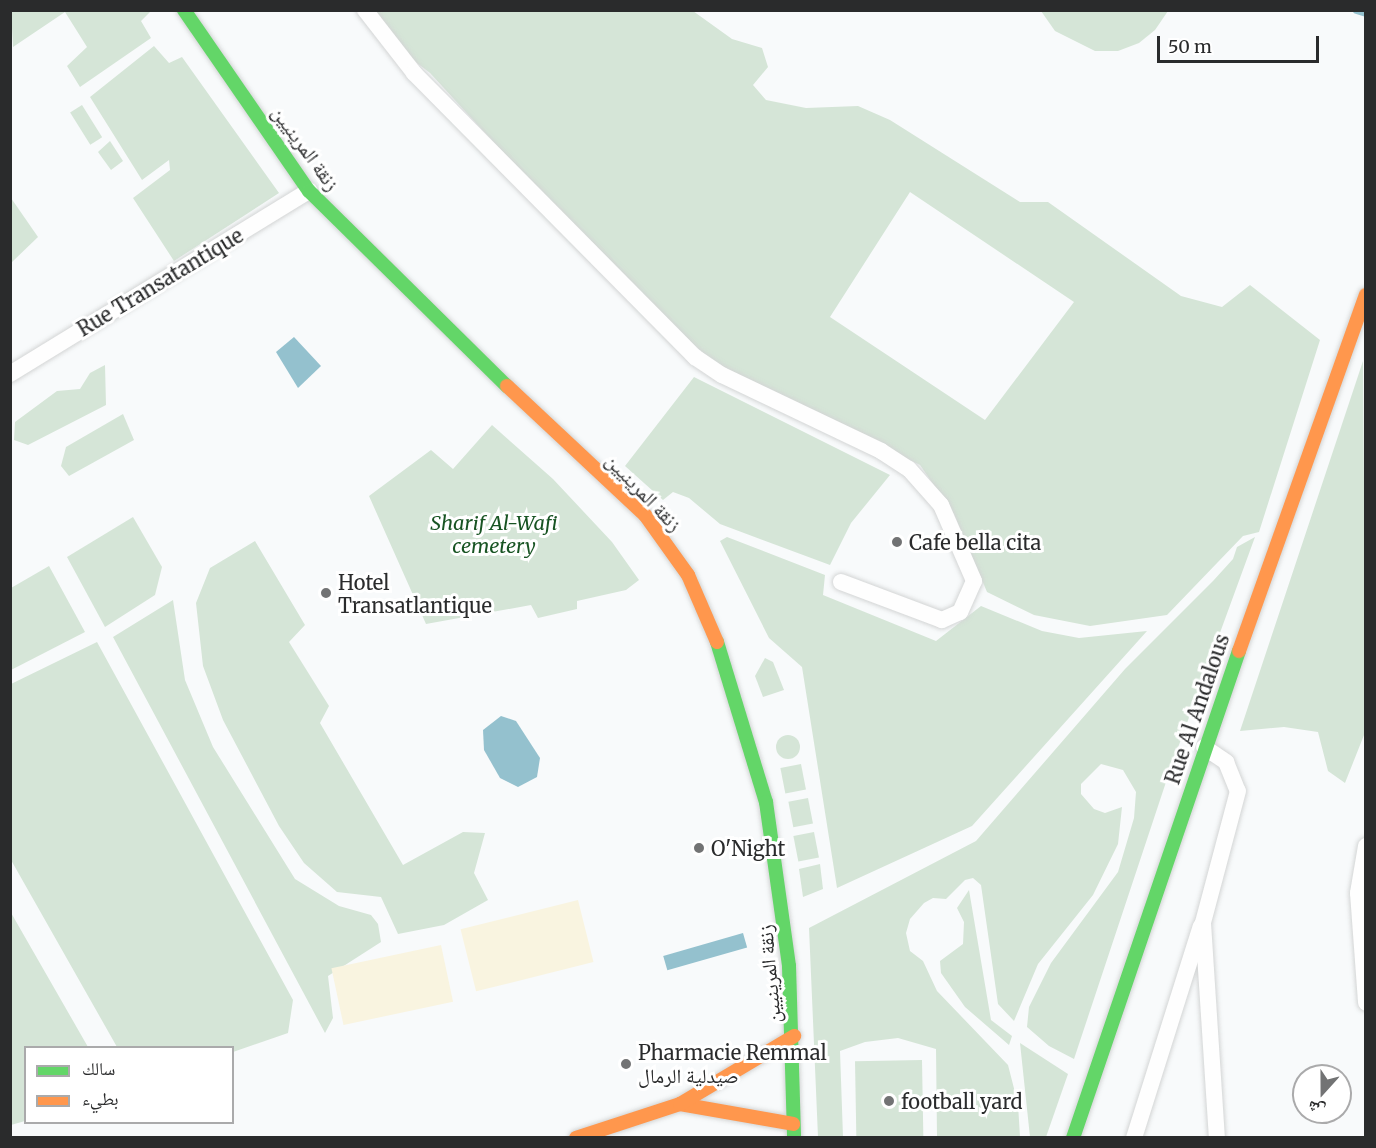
<!DOCTYPE html>
<html>
<head>
<meta charset="utf-8">
<style>
  body { margin:0 }
  #map { position:relative; width:1376px; height:1148px; overflow:hidden; background:#f8fafb; font-family:Merriweather,"Noto Naskh Arabic",serif }
  div>[style] { position:absolute }
  [style*='--x'] { left:calc(var(--x)*1px); top:calc(var(--y)*1px); width:calc(var(--w)*1px); rotate:calc(var(--a)*1deg) }
  .green>* { inset:0; background:#d5e5d7; transform-origin:0 0 }
  .round { border-radius:50% }
  .sand>* { inset:0; background:#f9f4e0; transform-origin:0 0 }
  .water>* { inset:0; background:#94c1ce; transform-origin:0 0 }
  .stream>* { height:7px; margin:-3.5px; padding:0 3.5px; transform-origin:3.5px; border-radius:3.5px; background:#94c1ce }
  .roads { filter:drop-shadow(0 0 2px #d3d5d5) drop-shadow(0 0 2px #d3d5d5) }
  .street>* { height:16px; margin:-8px; padding:0 8px; transform-origin:8px; border-radius:8px; background:#fefefe }
  .fast>* { height:14px; margin:-7px; padding:0 7px; transform-origin:7px; border-radius:7px; background:#63d668 }
  .slow>* { height:14px; margin:-7px; padding:0 7px; transform-origin:7px; border-radius:7px; background:#ff974d }
  .dots>* { width:16px; height:16px; translate:-50% -50%; box-sizing:border-box; border:3px solid #fff; border-radius:50% }
  span { translate:-50% -50%; white-space:nowrap; text-align:center; line-height:1.15; -webkit-text-stroke:6px #fff; paint-order:stroke }
  .street-label { font-size:20px; color:#2a2b2c }
  .park-label { font-size:20px; color:#185423; font-style:italic }
  .poi-label { font-size:20px; color:#2a2b2c }
  .left { translate:0 -50%; text-align:left }
  .frame { position:absolute; inset:0; border:12px solid #2a2b2c; pointer-events:none }
  .legend { position:absolute; left:24px; top:1046px; width:210px; height:78px; box-sizing:border-box; background:#fff; border:2px solid #aaaaab; margin:0; padding:8px 10px; list-style:none; font-size:18px; color:#2a2b2c }
  .legend li { display:flex; align-items:center; gap:12px; height:30px }
  .legend b { width:30px; border:2px solid #aaaaab }
  .north { position:absolute; left:1292px; top:1064px; width:60px; height:60px; box-sizing:border-box; background:#fff; border:2px solid #aaaaab; border-radius:50%; rotate:201deg; font-size:16px; font-weight:700; line-height:24px; text-align:center; color:#2a2b2c }
  .north::after { content:''; display:block; margin:auto; width:21px; height:27px; background:#727374; clip-path:polygon(50% 0,100% 100%,50% 72%,0 100%) }
  .scale { position:absolute; left:1157px; top:36px; width:162px; height:27px; box-sizing:border-box; border:3px solid #2a2b2c; border-top:0; padding-left:8px; font-size:18px; line-height:21px; white-space:nowrap; color:#2a2b2c; -webkit-text-stroke:4px #fff; paint-order:stroke }
</style>
</head>
<body>
<div id="map">
  <div class="green">
    <div style="clip-path:polygon(11px 10px,151px 11px,141px 21px,151px 38px,80px 87px,67px 66px,87px 47px,65px 12px,13px 47px)"></div>
    <div style="clip-path:polygon(evenodd,374px 11px,693px 11px,732px 39px,762px 48px,768px 67px,753px 85px,766px 100px,806px 108px,858px 106px,890px 120px,1020px 202px,1048px 202px,1181px 296px,1222px 307px,1250px 285px,1320px 340px,1259px 532px,1243px 536px,1167px 615px,1090px 626px,1034px 615px,987px 592px,954px 514px,920px 465px,717px 366px,600px 258px,430px 73px,408px 56px,374px 11px,910px 192px,1074px 302px,985px 420px,830px 317px,910px 192px)"></div>
    <div style="clip-path:polygon(1041px 11px,1041px 10px,1168px 11px,1155px 30px,1139px 43px,1118px 51px,1095px 51px,1055px 31px)"></div>
    <div style="clip-path:polygon(154px 46px,169px 63px,182px 57px,279px 193px,174px 261px,133px 198px,170px 170px,169px 160px,142px 180px,90px 97px)"></div>
    <div style="left:82px;top:105px;width:38px;height:14px;rotate:58deg"></div>
    <div style="clip-path:polygon(110px 141px,123px 161px,111px 170px,98px 152px)"></div>
    <div style="clip-path:polygon(11px 198px,38px 237px,11px 263px,10px 263px)"></div>
    <div style="clip-path:polygon(1363px 361px,1366px 730px,1345px 783px,1328px 771px,1318px 732px,1284px 727px,1240px 731px)"></div>
    <div style="clip-path:polygon(105px 365px,106px 405px,28px 445px,14px 440px,15px 422px,57px 391px,80px 389px,90px 373px)"></div>
    <div style="clip-path:polygon(694px 377px,890px 475px,851px 523px,830px 565px,720px 524px,689px 498px,673px 492px,663px 500px,625px 466px)"></div>
    <div style="clip-path:polygon(123px 414px,134px 440px,69px 476px,61px 466px,66px 447px)"></div>
    <div style="clip-path:polygon(492px 425px,553px 479px,612px 542px,639px 580px,626px 590px,577px 601px,577px 609px,538px 618px,531px 605px,426px 624px,369px 496px,431px 450px,453px 469px)"></div>
    <div style="clip-path:polygon(133px 517px,162px 567px,155px 595px,105px 627px,67px 557px)"></div>
    <div style="clip-path:polygon(727px 537px,825px 575px,823px 595px,936px 641px,981px 606px,1042px 631px,1079px 638px,1147px 631px,972px 826px,837px 888px,802px 667px,769px 638px,720px 541px)"></div>
    <div style="clip-path:polygon(1255px 537px,1172px 764px,1074px 1059px,1049px 1046px,1027px 1027px,1029px 1007px,1051px 963px,1118px 872px,1134px 818px,1136px 792px,1123px 770px,1101px 764px,1081px 784px,1081px 794px,1094px 809px,1105px 813px,1122px 807px,1118px 844px,1093px 895px,1038px 964px,1014px 1021px,998px 1004px,981px 885px,973px 878px,965px 880px,946px 899px,933px 898px,924px 903px,910px 919px,906px 933px,910px 951px,923px 961px,937px 991px,1008px 1065px,1018px 1104px,1020px 1137px,937px 1137px,936px 1049px,898px 1038px,865px 1042px,840px 1051px,843px 1137px,818px 1137px,809px 928px,976px 841px,1125px 669px,1213px 581px,1233px 559px,1237px 547px)"></div>
    <div style="clip-path:polygon(255px 541px,305px 625px,289px 642px,329px 706px,320px 723px,403px 865px,463px 832px,485px 833px,474px 873px,488px 900px,444px 925px,398px 934px,381px 897px,337px 892px,304px 863px,279px 826px,223px 720px,203px 666px,196px 603px,210px 568px)"></div>
    <div style="clip-path:polygon(49px 566px,85px 632px,11px 670px,11px 588px)"></div>
    <div style="clip-path:polygon(173px 600px,185px 680px,213px 747px,295px 879px,339px 906px,371px 915px,378px 924px,381px 942px,328px 976px,333px 1018px,325px 1033px,113px 637px)"></div>
    <div style="clip-path:polygon(97px 642px,293px 1000px,288px 1033px,233px 1052px,232px 1048px,117px 1047px,11px 860px,11px 684px)"></div>
    <div style="clip-path:polygon(765px 658px,773px 662px,784px 690px,763px 697px,755px 676px)"></div>
    <div class="round" style="left:776px;top:735px;width:24px;height:24px"></div>
    <div style="left:801px;top:764px;width:26px;height:21px;rotate:79deg"></div>
    <div style="left:808px;top:798px;width:26px;height:20px;rotate:79deg"></div>
    <div style="left:814px;top:832px;width:26px;height:21px;rotate:79deg"></div>
    <div style="clip-path:polygon(820px 864px,823px 889px,803px 897px,799px 869px)"></div>
    <div style="clip-path:polygon(969px 890px,991px 1020px,1012px 1036px,1009px 1045px,965px 1007px,941px 973px,940px 961px,963px 944px,964px 922px,957px 908px)"></div>
    <div style="clip-path:polygon(10px 911px,88px 1047px,26px 1048px,25px 1121px,11px 1125px)"></div>
    <div style="clip-path:polygon(1020px 1043px,1068px 1074px,1046px 1137px,1030px 1137px)"></div>
    <div style="left:922px;top:1060px;width:77px;height:67px;rotate:89deg"></div>
  </div>
  <div class="sand">
    <div style="left:578px;top:900px;width:64px;height:121px;rotate:76deg"></div>
    <div style="left:441px;top:945px;width:58px;height:112px;rotate:78deg"></div>
  </div>
  <div class="water">
    <div style="clip-path:polygon(294px 337px,321px 366px,298px 388px,276px 352px)"></div>
    <div style="clip-path:polygon(501px 716px,516px 721px,540px 758px,537px 777px,518px 787px,500px 778px,484px 750px,483px 730px)"></div>
    <div style="left:743px;top:933px;width:15px;height:83px;rotate:74deg"></div>
  </div>
  <div class="stream">
    <div style="--x:1356;--y:10;--w:10;--a:17"></div>
  </div>
  <div class="roads">
    <div class="street">
      <div style="--x:365;--y:10;--w:80;--a:52.1"></div>
      <div style="--x:414;--y:73;--w:400;--a:45.3"></div>
      <div style="--x:695;--y:357;--w:32;--a:34"></div>
      <div style="--x:722;--y:375;--w:176;--a:25.5"></div>
      <div style="--x:881;--y:451;--w:33;--a:33"></div>
      <div style="--x:909;--y:469;--w:48;--a:48.4"></div>
      <div style="--x:941;--y:505;--w:83;--a:66.5"></div>
      <div style="--x:974;--y:581;--w:34;--a:114"></div>
      <div style="--x:960;--y:612;--w:20;--a:156"></div>
      <div style="--x:942;--y:620;--w:108;--a:-159.4"></div>
      <div style="--x:10;--y:374;--w:351;--a:-31.5"></div>
      <div style="--x:1204;--y:747;--w:27;--a:34"></div>
      <div style="--x:1226;--y:762;--w:31;--a:68"></div>
      <div style="--x:1238;--y:791;--w:137;--a:104.9"></div>
      <div style="--x:1203;--y:923;--w:215;--a:86.3"></div>
      <div style="--x:1366;--y:846;--w:48;--a:99.7"></div>
      <div style="--x:1358;--y:893;--w:110;--a:85.8"></div>
      <div style="--x:1134;--y:1138;--w:222;--a:-72.5"></div>
    </div>
    <div class="fast">
      <div style="--x:184;--y:10;--w:220;--a:55.4"></div>
      <div style="--x:309;--y:191;--w:278;--a:44.6"></div>
      <div style="--x:717;--y:642;--w:167;--a:73"></div>
      <div style="--x:766;--y:802;--w:166;--a:82"></div>
      <div style="--x:789;--y:966;--w:172;--a:88.3"></div>
      <div style="--x:1073;--y:1138;--w:515;--a:-71.18"></div>
    </div>
    <div class="slow">
      <div style="--x:507;--y:386;--w:189;--a:43.1"></div>
      <div style="--x:645;--y:515;--w:74;--a:54.4"></div>
      <div style="--x:688;--y:575;--w:73;--a:66.6"></div>
      <div style="--x:1239;--y:651;--w:378;--a:-70.4"></div>
      <div style="--x:680;--y:1104;--w:115;--a:10"></div>
      <div style="--x:576;--y:1138;--w:109;--a:-18.1"></div>
      <div style="--x:680;--y:1104;--w:133;--a:-30.8"></div>
    </div>
  </div>
  <div class="dots">
    <div style="left:897px;top:542px;background:#727374"></div>
    <div style="left:326px;top:593px;background:#727374"></div>
    <div style="left:699px;top:848px;background:#727374"></div>
    <div style="left:626px;top:1064px;background:#727374"></div>
    <div style="left:889px;top:1101px;background:#727374"></div>
  </div>
  <div class="street-label">
    <span style="left:306px;top:148px;rotate:54deg">زنقة المرينيين</span>
    <span style="left:160px;top:282px;rotate:-31deg">Rue Transatantique</span>
    <span style="left:644px;top:492px;rotate:46deg">زنقة المرينيين</span>
    <span style="left:1197px;top:709px;rotate:-71deg">Rue Al Andalous</span>
    <span style="left:769px;top:974px;rotate:-95deg">زنقة المرينيين</span>
  </div>
  <div class="park-label">
    <span style="left:494px;top:534px">Sharif Al-Wafi<br>cemetery</span>
  </div>
  <div class="poi-label">
    <span class="left" style="left:909px;top:542px">Cafe bella cita</span>
    <span class="left" style="left:338px;top:594px">Hotel<br>Transatlantique</span>
    <span class="left" style="left:711px;top:848px">O'Night</span>
    <span class="left" style="left:638px;top:1064px">Pharmacie Remmal<br>صيدلية الرمال</span>
    <span class="left" style="left:901px;top:1101px">football yard</span>
  </div>
  <div class="frame"></div>
  <ul class="legend">
  <li><b style="height:8px;background:#63d668"></b>سالك</li>
  <li><b style="height:8px;background:#ff974d"></b>بطيء</li>
  </ul>
  <div class="north">ش</div>
  <div class="scale">50 m</div>
</div>
</body>
</html>
